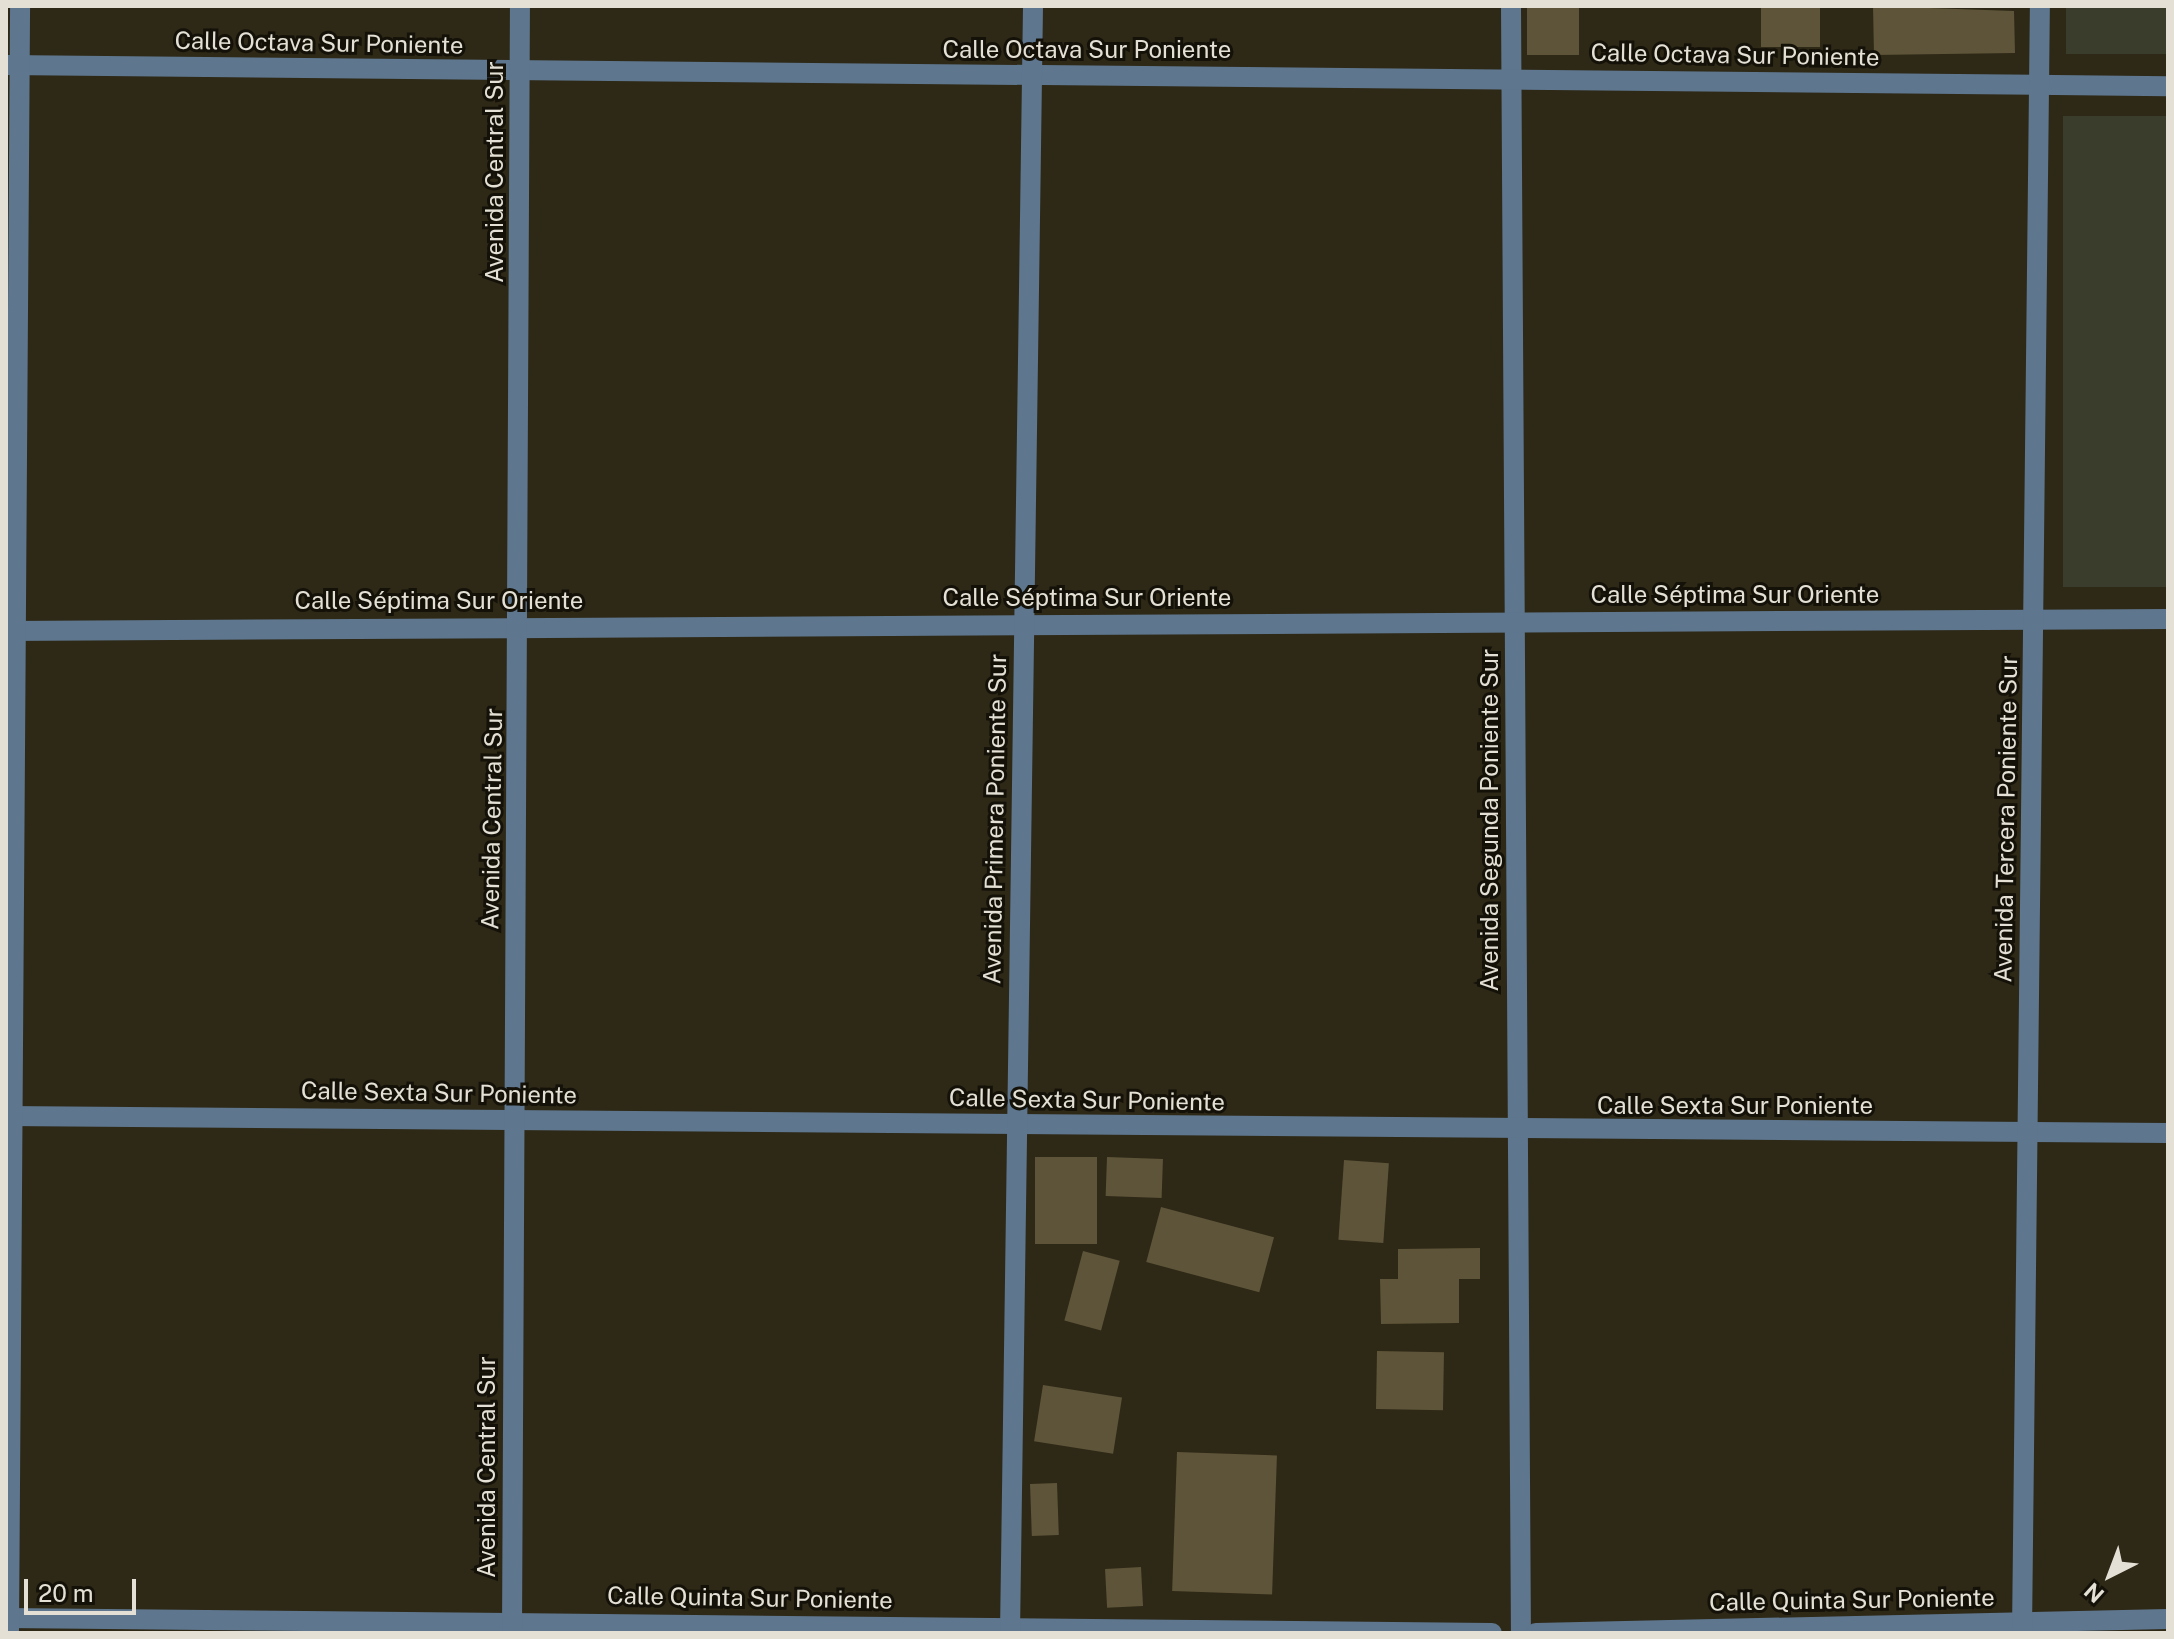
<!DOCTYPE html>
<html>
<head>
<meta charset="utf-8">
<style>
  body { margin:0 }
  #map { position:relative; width:2174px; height:1639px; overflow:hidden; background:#2e2816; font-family:"Public Sans",sans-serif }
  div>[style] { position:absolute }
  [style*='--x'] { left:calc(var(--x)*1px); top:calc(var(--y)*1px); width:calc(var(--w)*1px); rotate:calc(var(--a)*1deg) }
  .green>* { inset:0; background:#3a3d2b; transform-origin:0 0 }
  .building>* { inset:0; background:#5e5439; transform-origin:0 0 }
  .minor>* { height:20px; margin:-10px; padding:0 10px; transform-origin:10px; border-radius:10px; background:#5e768e }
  span { translate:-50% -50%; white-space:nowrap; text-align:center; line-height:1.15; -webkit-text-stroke:6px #141109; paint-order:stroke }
  .street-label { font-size:24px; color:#e4e0d5 }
  .frame { position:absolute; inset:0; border:8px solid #e4e0d5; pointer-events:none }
  .north { position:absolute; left:2070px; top:1535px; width:80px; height:80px; -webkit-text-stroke:6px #141109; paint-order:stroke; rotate:222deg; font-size:22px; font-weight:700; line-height:32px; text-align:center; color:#e4e0d5 }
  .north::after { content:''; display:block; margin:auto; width:28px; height:36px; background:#e4e0d5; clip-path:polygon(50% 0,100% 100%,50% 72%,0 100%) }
  .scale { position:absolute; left:24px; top:1579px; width:112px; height:36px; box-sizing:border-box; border:4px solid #e4e0d5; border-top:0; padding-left:10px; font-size:24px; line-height:28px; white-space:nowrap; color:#e4e0d5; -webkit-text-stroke:6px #141109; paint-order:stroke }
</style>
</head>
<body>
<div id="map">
  <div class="green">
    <div style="left:2066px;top:6px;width:102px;height:48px"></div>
    <div style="left:2168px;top:116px;width:471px;height:105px;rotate:90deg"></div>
  </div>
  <div class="building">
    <div style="left:1527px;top:6px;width:52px;height:49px"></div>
    <div style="left:1761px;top:6px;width:59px;height:41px"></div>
    <div style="clip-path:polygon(1873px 6px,2014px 11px,2015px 53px,1874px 55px)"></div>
    <div style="left:1035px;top:1157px;width:62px;height:87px"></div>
    <div style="left:1107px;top:1157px;width:56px;height:39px;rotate:2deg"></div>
    <div style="left:1344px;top:1160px;width:45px;height:80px;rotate:4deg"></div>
    <div style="left:1161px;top:1207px;width:117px;height:57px;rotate:15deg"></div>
    <div style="clip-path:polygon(1480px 1248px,1480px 1279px,1459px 1279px,1459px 1323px,1381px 1324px,1380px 1279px,1398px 1279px,1398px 1249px)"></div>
    <div style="left:1083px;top:1251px;width:38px;height:72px;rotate:15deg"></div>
    <div style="left:1377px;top:1351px;width:67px;height:58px;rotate:1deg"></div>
    <div style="left:1043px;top:1385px;width:80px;height:57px;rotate:9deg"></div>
    <div style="left:1177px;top:1452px;width:100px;height:139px;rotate:2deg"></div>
    <div style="left:1057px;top:1483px;width:52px;height:27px;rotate:88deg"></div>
    <div style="left:1141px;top:1567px;width:39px;height:36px;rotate:87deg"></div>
  </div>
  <div class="minor">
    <div style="--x:1511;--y:6;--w:1627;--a:89.65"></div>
    <div style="--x:6;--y:65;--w:2162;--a:0.56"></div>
    <div style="--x:6;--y:631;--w:2162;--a:-0.32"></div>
    <div style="--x:6;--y:1116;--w:2162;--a:0.45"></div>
    <div style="--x:6;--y:1618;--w:1486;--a:0.58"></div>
    <div style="--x:9;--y:1633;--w:1627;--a:-89.61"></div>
    <div style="--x:512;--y:1633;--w:1627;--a:-89.72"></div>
    <div style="--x:1010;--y:1633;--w:1627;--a:-89.19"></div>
    <div style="--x:1536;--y:1633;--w:632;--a:-1.27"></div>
    <div style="--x:2022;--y:1633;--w:1627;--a:-89.37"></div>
  </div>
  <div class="street-label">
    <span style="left:319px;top:43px;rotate:1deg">Calle Octava Sur Poniente</span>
    <span style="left:1087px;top:50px">Calle Octava Sur Poniente</span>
    <span style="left:1735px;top:55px;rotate:1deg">Calle Octava Sur Poniente</span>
    <span style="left:495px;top:172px;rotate:-90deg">Avenida Central Sur</span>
    <span style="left:1735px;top:595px">Calle Séptima Sur Oriente</span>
    <span style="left:1087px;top:598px">Calle Séptima Sur Oriente</span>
    <span style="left:439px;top:601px">Calle Séptima Sur Oriente</span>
    <span style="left:492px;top:819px;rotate:-89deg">Avenida Central Sur</span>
    <span style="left:995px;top:819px;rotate:-89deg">Avenida Primera Poniente Sur</span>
    <span style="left:2006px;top:819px;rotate:-89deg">Avenida Tercera Poniente Sur</span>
    <span style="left:1490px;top:820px;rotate:-90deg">Avenida Segunda Poniente Sur</span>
    <span style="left:439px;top:1093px;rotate:1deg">Calle Sexta Sur Poniente</span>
    <span style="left:1087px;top:1100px;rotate:1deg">Calle Sexta Sur Poniente</span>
    <span style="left:1735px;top:1106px">Calle Sexta Sur Poniente</span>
    <span style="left:487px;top:1467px;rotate:-90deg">Avenida Central Sur</span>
    <span style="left:750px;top:1598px;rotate:1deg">Calle Quinta Sur Poniente</span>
    <span style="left:1852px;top:1600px;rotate:-1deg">Calle Quinta Sur Poniente</span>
  </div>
  <div class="frame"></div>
  <div class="north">N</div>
  <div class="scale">20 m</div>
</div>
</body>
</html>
